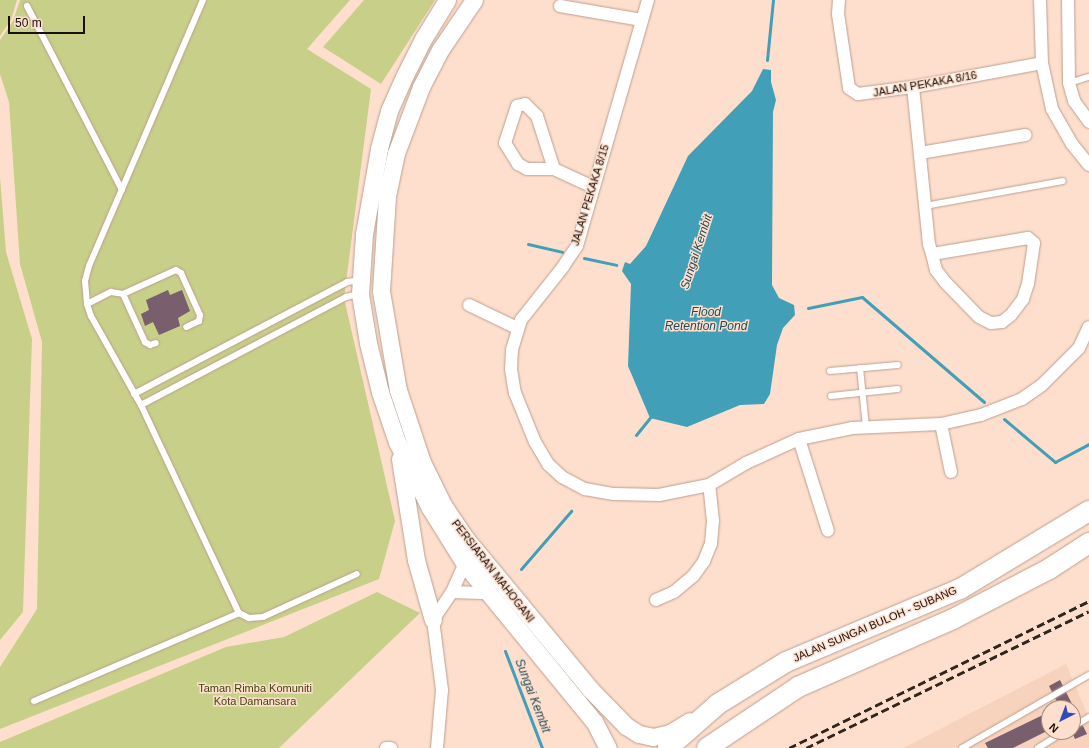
<!DOCTYPE html>
<html>
<head>
<meta charset="utf-8">
<style>
  body { margin:0 }
  #map { position:relative; width:1089px; height:748px; overflow:hidden; background:#fedfce; font-family:Helvetica,sans-serif }
  div>[style] { position:absolute }
  [style*='--x'] { left:calc(var(--x)*1px); top:calc(var(--y)*1px); width:calc(var(--w)*1px); rotate:calc(var(--a)*1deg) }
  .built>* { inset:0; background:#f7d3bd }
  .green>* { inset:0; background:#c8cf88 }
  .water>* { inset:0; background:#429fb8 }
  .stream>* { height:3px; margin:-1.5px; padding:0 1.5px; transform-origin:1.5px; border-radius:1.5px; background:#429fb8 }
  .building>* { inset:0; background:#795e6d }
  .roads { filter:drop-shadow(0 0 1px #bc9f8f) drop-shadow(0 0 1px #bc9f8f) }
  .service>* { height:6px; margin:-3px; padding:0 3px; transform-origin:3px; border-radius:3px; background:#fff }
  .minor>* { height:12px; margin:-6px; padding:0 6px; transform-origin:6px; border-radius:6px; background:#fff }
  .secondary>* { height:17px; margin:-8.5px; padding:0 8.5px; transform-origin:8.5px; border-radius:8.5px; background:#fff }
  .trunk>* { height:20px; margin:-10px; padding:0 10px; transform-origin:10px; border-radius:10px; background:#fff }
  .rail>* { height:3px; margin-top:-1.5px; transform-origin:0; background:repeating-linear-gradient(90deg,#31251e 0 8px,transparent 0 12px) }
  span { translate:-50% -50%; white-space:nowrap; text-align:center; line-height:1.15; -webkit-text-stroke:3px #fedfce; paint-order:stroke }
  .street-label { font-size:11px; color:#1a100a }
  .park-label { font-size:11px; color:#40430c }
  .water-label { font-size:12px; color:#224b56; font-style:italic }
  .north { position:absolute; left:1041px; top:700px; width:40px; height:40px; box-sizing:border-box; background:#fedfce; border:1px solid #a38c80; border-radius:50%; rotate:222deg; font-size:11px; font-weight:700; line-height:16px; text-align:center; color:#1a100a }
  .north::after { content:''; display:block; margin:auto; width:14px; height:18px; background:#2b4cbc; clip-path:polygon(50% 0,100% 100%,50% 72%,0 100%) }
  .scale { position:absolute; left:8px; top:16px; width:77px; height:18px; box-sizing:border-box; border:2px solid #1a100a; border-top:0; padding-left:5px; font-size:12px; line-height:14px; white-space:nowrap; color:#1a100a; -webkit-text-stroke:3px #fedfce; paint-order:stroke }
</style>
</head>
<body>
<div id="map">
  <div class="built">
    <div style="clip-path:polygon(evenodd,1066px 664px,1089px 718px,1089px 748px,903px 748px,1066px 664px,1049px 708px,1073px 708px,1073px 732px,1049px 732px,1049px 708px)"></div>
  </div>
  <div class="green">
    <div style="clip-path:polygon(0 0,17px 0,11px 20px,0 36px)"></div>
    <div style="clip-path:polygon(20px 0,350px 0,307px 49px,371px 89px,344px 298px,395px 521px,379px 579px,0 729px,0 667px,37px 609px,42px 342px,20px 264px,9px 102px,0 74px,0 40px,13px 21px)"></div>
    <div style="clip-path:polygon(364px 0,435px 0,381px 84px,323px 47px)"></div>
    <div style="clip-path:polygon(0 177px,6px 252px,32px 339px,23px 612px,0 640px)"></div>
    <div style="clip-path:polygon(377px 592px,420px 613px,279px 748px,0 748px,0 742px,226px 647px,284px 637px)"></div>
  </div>
  <div class="water">
    <div style="clip-path:polygon(763px 69px,771px 70px,771px 82px,776px 100px,773px 112px,772px 285px,779px 298px,794px 305px,795px 315px,783px 328px,777px 345px,770px 394px,764px 404px,740px 405px,687px 427px,650px 418px,628px 366px,631px 284px,622px 271px,625px 262px,630px 264px,646px 246px,688px 156px,752px 91px)"></div>
  </div>
  <div class="stream">
    <div style="--x:767;--y:60;--w:60;--a:-84.3"></div>
    <div style="--x:528;--y:244;--w:35;--a:13"></div>
    <div style="--x:584;--y:258;--w:33;--a:12"></div>
    <div style="--x:808;--y:308;--w:55;--a:-11.5"></div>
    <div style="--x:862;--y:297;--w:161;--a:40.7"></div>
    <div style="--x:1004;--y:419;--w:67;--a:40.1"></div>
    <div style="--x:1055;--y:462;--w:38;--a:-28"></div>
    <div style="--x:636;--y:435;--w:26;--a:-51"></div>
    <div style="--x:521;--y:569;--w:77;--a:-49.2"></div>
    <div style="--x:505;--y:651;--w:104;--a:69.1"></div>
  </div>
  <div class="building">
    <div style="clip-path:polygon(168px 290px,170px 295px,182px 290px,190px 311px,178px 318px,180px 326px,159px 335px,153px 322px,145px 326px,141px 314px,149px 310px,146px 300px)"></div>
    <div style="clip-path:polygon(1060px 680px,1087px 734px,1075px 739px,1072px 732px,1073px 708px,1060px 708px,1049px 686px)"></div>
    <div style="clip-path:polygon(1049px 712px,1049px 730px,1013px 748px,988px 748px,985px 743px)"></div>
  </div>
  <div class="roads">
    <div class="service">
      <div style="--x:203;--y:0;--w:289;--a:113.2"></div>
      <div style="--x:89;--y:266;--w:16;--a:105"></div>
      <div style="--x:85;--y:281;--w:23;--a:85"></div>
      <div style="--x:87;--y:304;--w:13;--a:72"></div>
      <div style="--x:91;--y:316;--w:102;--a:60.7"></div>
      <div style="--x:141;--y:405;--w:230;--a:64.8"></div>
      <div style="--x:239;--y:613;--w:11;--a:27"></div>
      <div style="--x:249;--y:618;--w:14;--a:-4"></div>
      <div style="--x:263;--y:617;--w:103;--a:-24.6"></div>
      <div style="--x:27;--y:6;--w:207;--a:62.7"></div>
      <div style="--x:1069;--y:83;--w:21;--a:-17"></div>
      <div style="--x:925;--y:206;--w:140;--a:-10.3"></div>
      <div style="--x:123;--y:294;--w:53;--a:65.4"></div>
      <div style="--x:145;--y:342;--w:6;--a:31"></div>
      <div style="--x:150;--y:345;--w:6;--a:-18"></div>
      <div style="--x:87;--y:304;--w:27;--a:-27"></div>
      <div style="--x:111;--y:292;--w:12;--a:9"></div>
      <div style="--x:123;--y:294;--w:58;--a:-24.4"></div>
      <div style="--x:176;--y:270;--w:6;--a:31"></div>
      <div style="--x:181;--y:273;--w:46;--a:65.7"></div>
      <div style="--x:200;--y:315;--w:6;--a:99"></div>
      <div style="--x:199;--y:321;--w:14;--a:155"></div>
      <div style="--x:860;--y:368;--w:59;--a:84.2"></div>
      <div style="--x:830;--y:371;--w:68;--a:-5"></div>
      <div style="--x:134;--y:394;--w:241;--a:-27.7"></div>
      <div style="--x:347;--y:282;--w:14;--a:-8"></div>
      <div style="--x:831;--y:396;--w:67;--a:-6"></div>
      <div style="--x:141;--y:405;--w:232;--a:-27.8"></div>
      <div style="--x:346;--y:297;--w:12;--a:-14"></div>
      <div style="--x:34;--y:701;--w:223;--a:-23.2"></div>
      <div style="--x:1073;--y:727;--w:19;--a:-32"></div>
      <div style="--x:962;--y:748;--w:146;--a:-29.9"></div>
      <div style="--x:1038;--y:748;--w:31;--a:-32"></div>
    </div>
    <div class="minor">
      <div style="--x:648;--y:0;--w:256;--a:106.1"></div>
      <div style="--x:577;--y:246;--w:25;--a:124"></div>
      <div style="--x:563;--y:267;--w:68;--a:128.4"></div>
      <div style="--x:521;--y:320;--w:31;--a:107"></div>
      <div style="--x:512;--y:350;--w:19;--a:93"></div>
      <div style="--x:511;--y:369;--w:24;--a:81"></div>
      <div style="--x:515;--y:393;--w:53;--a:67.8"></div>
      <div style="--x:535;--y:442;--w:26;--a:59"></div>
      <div style="--x:548;--y:464;--w:19;--a:43"></div>
      <div style="--x:562;--y:477;--w:26;--a:28"></div>
      <div style="--x:585;--y:489;--w:29;--a:10"></div>
      <div style="--x:614;--y:494;--w:45;--a:1.3"></div>
      <div style="--x:659;--y:495;--w:51;--a:-11.3"></div>
      <div style="--x:709;--y:485;--w:43;--a:-30.7"></div>
      <div style="--x:746;--y:463;--w:58;--a:-24.4"></div>
      <div style="--x:799;--y:439;--w:54;--a:-11.7"></div>
      <div style="--x:852;--y:428;--w:89;--a:-2.6"></div>
      <div style="--x:941;--y:424;--w:41;--a:-12.7"></div>
      <div style="--x:981;--y:415;--w:44;--a:-21.3"></div>
      <div style="--x:1022;--y:399;--w:24;--a:-35"></div>
      <div style="--x:1042;--y:385;--w:52;--a:-45"></div>
      <div style="--x:1079;--y:348;--w:23;--a:-65"></div>
      <div style="--x:839;--y:0;--w:14;--a:94"></div>
      <div style="--x:838;--y:14;--w:75;--a:81.5"></div>
      <div style="--x:849;--y:88;--w:11;--a:34"></div>
      <div style="--x:858;--y:94;--w:55;--a:-7.3"></div>
      <div style="--x:913;--y:87;--w:131;--a:-10.5"></div>
      <div style="--x:1040;--y:0;--w:63;--a:88.2"></div>
      <div style="--x:1042;--y:63;--w:47;--a:77.7"></div>
      <div style="--x:1052;--y:109;--w:40;--a:60.3"></div>
      <div style="--x:1072;--y:144;--w:27;--a:51"></div>
      <div style="--x:1068;--y:0;--w:83;--a:89.3"></div>
      <div style="--x:1069;--y:83;--w:19;--a:74"></div>
      <div style="--x:1074;--y:101;--w:26;--a:54"></div>
      <div style="--x:560;--y:6;--w:83;--a:9.7"></div>
      <div style="--x:913;--y:87;--w:158;--a:84.2"></div>
      <div style="--x:929;--y:244;--w:10;--a:73"></div>
      <div style="--x:932;--y:254;--w:16;--a:76"></div>
      <div style="--x:936;--y:270;--w:15;--a:53"></div>
      <div style="--x:945;--y:282;--w:49;--a:45.8"></div>
      <div style="--x:979;--y:317;--w:13;--a:27"></div>
      <div style="--x:991;--y:323;--w:11;--a:-5"></div>
      <div style="--x:1002;--y:322;--w:11;--a:-38"></div>
      <div style="--x:1011;--y:315;--w:20;--a:-53"></div>
      <div style="--x:1023;--y:299;--w:16;--a:-72"></div>
      <div style="--x:1028;--y:284;--w:41;--a:-81.7"></div>
      <div style="--x:1034;--y:243;--w:8;--a:-140"></div>
      <div style="--x:1028;--y:238;--w:97;--a:170.5"></div>
      <div style="--x:920;--y:153;--w:107;--a:-9.7"></div>
      <div style="--x:554;--y:169;--w:56;--a:-107.8"></div>
      <div style="--x:537;--y:116;--w:17;--a:-135"></div>
      <div style="--x:525;--y:104;--w:8;--a:166"></div>
      <div style="--x:517;--y:106;--w:39;--a:108"></div>
      <div style="--x:505;--y:143;--w:25;--a:58"></div>
      <div style="--x:518;--y:164;--w:10;--a:29"></div>
      <div style="--x:527;--y:169;--w:27;--a:0"></div>
      <div style="--x:554;--y:169;--w:43;--a:24.8"></div>
      <div style="--x:469;--y:305;--w:53;--a:25.6"></div>
      <div style="--x:941;--y:424;--w:49;--a:78.2"></div>
      <div style="--x:799;--y:439;--w:96;--a:72.5"></div>
      <div style="--x:452;--y:592;--w:37;--a:2"></div>
      <div style="--x:656;--y:600;--w:20;--a:-24"></div>
      <div style="--x:674;--y:592;--w:26;--a:-40"></div>
      <div style="--x:694;--y:575;--w:17;--a:-54"></div>
      <div style="--x:704;--y:561;--w:18;--a:-68"></div>
      <div style="--x:711;--y:544;--w:23;--a:-85"></div>
      <div style="--x:713;--y:521;--w:36;--a:-96"></div>
      <div style="--x:386;--y:748;--w:5;--a:0"></div>
      <div style="--x:437;--y:748;--w:58;--a:-85.1"></div>
      <div style="--x:442;--y:690;--w:71;--a:-97.3"></div>
      <div style="--x:433;--y:620;--w:34;--a:-56"></div>
      <div style="--x:452;--y:592;--w:37;--a:-66"></div>
    </div>
    <div class="secondary">
      <div style="--x:447;--y:0;--w:46;--a:121.6"></div>
      <div style="--x:423;--y:39;--w:42;--a:116.6"></div>
      <div style="--x:404;--y:77;--w:37;--a:114"></div>
      <div style="--x:389;--y:111;--w:39;--a:105"></div>
      <div style="--x:379;--y:149;--w:86;--a:100"></div>
      <div style="--x:364;--y:234;--w:60;--a:93.8"></div>
      <div style="--x:360;--y:294;--w:50;--a:80.7"></div>
      <div style="--x:368;--y:343;--w:50;--a:76.2"></div>
      <div style="--x:380;--y:392;--w:53;--a:71.2"></div>
      <div style="--x:397;--y:442;--w:74;--a:63.4"></div>
      <div style="--x:430;--y:508;--w:66;--a:58"></div>
      <div style="--x:465;--y:564;--w:205;--a:50.7"></div>
      <div style="--x:595;--y:723;--w:28;--a:63"></div>
      <div style="--x:474;--y:0;--w:60;--a:124.2"></div>
      <div style="--x:440;--y:50;--w:42;--a:117.2"></div>
      <div style="--x:421;--y:87;--w:71;--a:110.7"></div>
      <div style="--x:396;--y:153;--w:44;--a:101.8"></div>
      <div style="--x:387;--y:196;--w:95;--a:93.6"></div>
      <div style="--x:381;--y:291;--w:100;--a:80.3"></div>
      <div style="--x:398;--y:390;--w:76;--a:71.6"></div>
      <div style="--x:422;--y:462;--w:48;--a:64"></div>
      <div style="--x:443;--y:505;--w:41;--a:55.9"></div>
      <div style="--x:466;--y:539;--w:195;--a:50.4"></div>
      <div style="--x:590;--y:689;--w:52;--a:45.8"></div>
      <div style="--x:626;--y:726;--w:15;--a:32"></div>
      <div style="--x:639;--y:734;--w:14;--a:12"></div>
      <div style="--x:653;--y:737;--w:17;--a:-13"></div>
      <div style="--x:670;--y:733;--w:23;--a:-31"></div>
      <div style="--x:400;--y:459;--w:102;--a:81"></div>
      <div style="--x:416;--y:560;--w:62;--a:74.2"></div>
    </div>
    <div class="trunk">
      <div style="--x:668;--y:748;--w:67;--a:-41.3"></div>
      <div style="--x:718;--y:704;--w:80;--a:-31.7"></div>
      <div style="--x:786;--y:662;--w:189;--a:-22.8"></div>
      <div style="--x:960;--y:589;--w:151;--a:-31.2"></div>
      <div style="--x:707;--y:748;--w:110;--a:-33.8"></div>
      <div style="--x:798;--y:687;--w:169;--a:-23.7"></div>
      <div style="--x:953;--y:619;--w:108;--a:-27.5"></div>
      <div style="--x:1049;--y:569;--w:48;--a:-33"></div>
    </div>
  </div>
  <div class="rail">
    <div style="--x:789;--y:748;--w:334;--a:-26.1"></div>
    <div style="--x:806;--y:748;--w:314;--a:-25.8"></div>
  </div>
  <div class="street-label">
    <span style="left:925px;top:84px;rotate:-10deg">JALAN PEKAKA 8/16</span>
    <span style="left:590px;top:195px;rotate:-73deg">JALAN PEKAKA 8/15</span>
    <span style="left:493px;top:571px;rotate:52deg">PERSIARAN MAHOGANI</span>
    <span style="left:875px;top:624px;rotate:-23deg">JALAN SUNGAI BULOH - SUBANG</span>
  </div>
  <div class="park-label">
    <span style="left:255px;top:695px">Taman Rimba Komuniti<br>Kota Damansara</span>
  </div>
  <div class="water-label">
    <span style="left:697px;top:252px;rotate:-72deg">Sungai Kembit</span>
    <span style="left:706px;top:320px">Flood<br>Retention Pond</span>
    <span style="left:532px;top:696px;rotate:69deg">Sungai Kembit</span>
  </div>
  <div class="north">N</div>
  <div class="scale">50 m</div>
</div>
</body>
</html>
